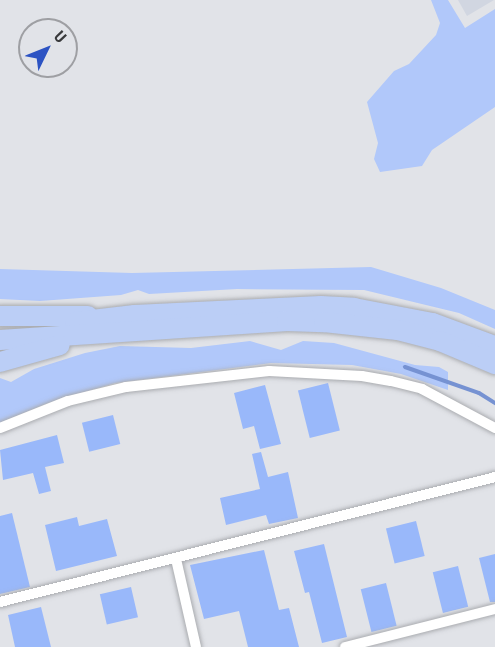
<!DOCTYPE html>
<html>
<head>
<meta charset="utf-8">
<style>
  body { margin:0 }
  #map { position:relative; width:495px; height:647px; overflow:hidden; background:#e1e3e8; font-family:"Roboto Condensed",sans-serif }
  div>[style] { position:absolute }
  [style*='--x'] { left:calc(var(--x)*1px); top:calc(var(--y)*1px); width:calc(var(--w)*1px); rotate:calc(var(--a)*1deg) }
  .built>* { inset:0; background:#d1d6e1 }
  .green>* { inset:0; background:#b1c8fa }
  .stream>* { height:4px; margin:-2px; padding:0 2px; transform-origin:2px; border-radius:2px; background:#7692d2 }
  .building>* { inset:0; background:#99b8fa; transform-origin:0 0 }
  .roads { filter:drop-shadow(0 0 2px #aaacb0) drop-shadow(0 0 2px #aaacb0) }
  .minor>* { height:10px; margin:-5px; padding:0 5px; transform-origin:5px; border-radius:5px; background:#fff }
  .motorway>* { height:20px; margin:-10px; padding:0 10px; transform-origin:10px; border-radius:10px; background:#bbcef6 }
  span { translate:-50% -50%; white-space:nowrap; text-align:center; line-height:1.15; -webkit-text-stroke:5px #e1e3e8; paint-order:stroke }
  .north { position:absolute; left:18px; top:18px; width:60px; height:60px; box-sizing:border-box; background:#e1e3e8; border:2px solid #9e9fa3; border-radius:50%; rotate:47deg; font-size:16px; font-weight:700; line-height:24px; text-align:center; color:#393a3c }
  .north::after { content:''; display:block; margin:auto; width:21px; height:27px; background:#2c53c3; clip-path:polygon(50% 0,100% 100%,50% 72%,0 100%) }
</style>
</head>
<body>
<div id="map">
  <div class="built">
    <div style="clip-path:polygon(458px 0,494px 0,467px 16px)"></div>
  </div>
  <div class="green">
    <div style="clip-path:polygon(431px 0,448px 0,465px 28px,495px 9px,495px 107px,432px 150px,422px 166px,380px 172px,374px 159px,378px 143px,367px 102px,394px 71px,409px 64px,436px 35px,440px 23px)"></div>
    <div style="clip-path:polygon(371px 267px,441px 288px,495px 310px,495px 329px,459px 313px,364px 290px,237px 289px,149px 294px,138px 290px,121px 295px,40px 301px,0 299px,0 269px,132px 273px)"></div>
    <div style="clip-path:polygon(250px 341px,281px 350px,303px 341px,334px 343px,415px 365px,439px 367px,448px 372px,448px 390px,401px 374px,352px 365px,271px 363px,115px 383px,48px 403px,0 423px,0 378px,11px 382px,34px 369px,85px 353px,120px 346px,191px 348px)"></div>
  </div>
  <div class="stream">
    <div style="--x:405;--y:367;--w:78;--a:19.4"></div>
    <div style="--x:479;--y:393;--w:19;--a:32"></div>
  </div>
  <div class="building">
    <div style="left:328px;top:383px;width:49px;height:31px;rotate:76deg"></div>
    <div style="clip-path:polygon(265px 385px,281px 444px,260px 449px,254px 426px,243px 429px,234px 393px)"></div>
    <div style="left:113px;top:415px;width:30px;height:32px;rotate:76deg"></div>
    <div style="clip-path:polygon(57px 435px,64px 463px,45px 467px,51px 491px,39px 494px,33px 473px,3px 480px,0 450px)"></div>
    <div style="clip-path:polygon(261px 452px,268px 477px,288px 472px,298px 518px,269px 524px,266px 515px,226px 525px,220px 498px,260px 489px,252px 454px)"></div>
    <div style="clip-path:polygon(12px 513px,30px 587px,0 594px,0 516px)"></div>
    <div style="clip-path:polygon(77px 517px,79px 526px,107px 519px,117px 556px,56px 571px,45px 525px)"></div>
    <div style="left:416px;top:521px;width:36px;height:31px;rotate:76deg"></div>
    <div style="clip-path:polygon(324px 544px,347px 637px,322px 643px,309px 592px,305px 593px,294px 551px)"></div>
    <div style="clip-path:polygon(264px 550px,279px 610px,289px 608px,299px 647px,248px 647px,239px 611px,204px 619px,190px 565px)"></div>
    <div style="clip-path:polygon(495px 554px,495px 602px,490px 602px,479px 558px)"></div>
    <div style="left:458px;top:566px;width:42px;height:26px;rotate:76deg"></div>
    <div style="left:386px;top:583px;width:44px;height:26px;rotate:76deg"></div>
    <div style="left:131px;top:587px;width:31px;height:32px;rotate:77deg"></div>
    <div style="clip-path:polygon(41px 607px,51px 647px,15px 647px,8px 615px)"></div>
  </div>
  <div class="roads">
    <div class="minor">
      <div style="--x:0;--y:428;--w:73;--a:-21.7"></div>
      <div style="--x:68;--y:401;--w:60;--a:-13.6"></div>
      <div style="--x:126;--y:387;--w:144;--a:-6.4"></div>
      <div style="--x:269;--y:371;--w:93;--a:3.1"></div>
      <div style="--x:362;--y:376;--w:29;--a:10"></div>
      <div style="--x:391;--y:381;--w:32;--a:14"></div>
      <div style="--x:422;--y:389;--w:83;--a:28.1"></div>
      <div style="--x:176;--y:559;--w:90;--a:77.2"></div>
      <div style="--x:0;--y:602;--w:511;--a:-14.17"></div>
      <div style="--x:345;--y:647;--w:155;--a:-14.2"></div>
    </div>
    <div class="motorway">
      <div style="--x:0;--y:316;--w:88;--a:0"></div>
      <div style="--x:75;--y:322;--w:60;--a:-6.7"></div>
      <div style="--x:135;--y:315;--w:186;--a:-2.8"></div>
      <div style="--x:321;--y:306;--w:33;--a:3"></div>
      <div style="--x:354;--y:308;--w:80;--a:10.8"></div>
      <div style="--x:433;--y:323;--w:66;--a:20.4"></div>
      <div style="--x:0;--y:340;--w:288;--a:-3.8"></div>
      <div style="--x:287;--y:321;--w:37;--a:2"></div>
      <div style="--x:324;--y:322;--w:74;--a:6.2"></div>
      <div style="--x:398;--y:330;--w:43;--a:14.7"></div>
      <div style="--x:440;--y:341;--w:60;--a:22.7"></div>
      <div style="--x:0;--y:362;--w:62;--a:-15.8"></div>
    </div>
  </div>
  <div class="north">U</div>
</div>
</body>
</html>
